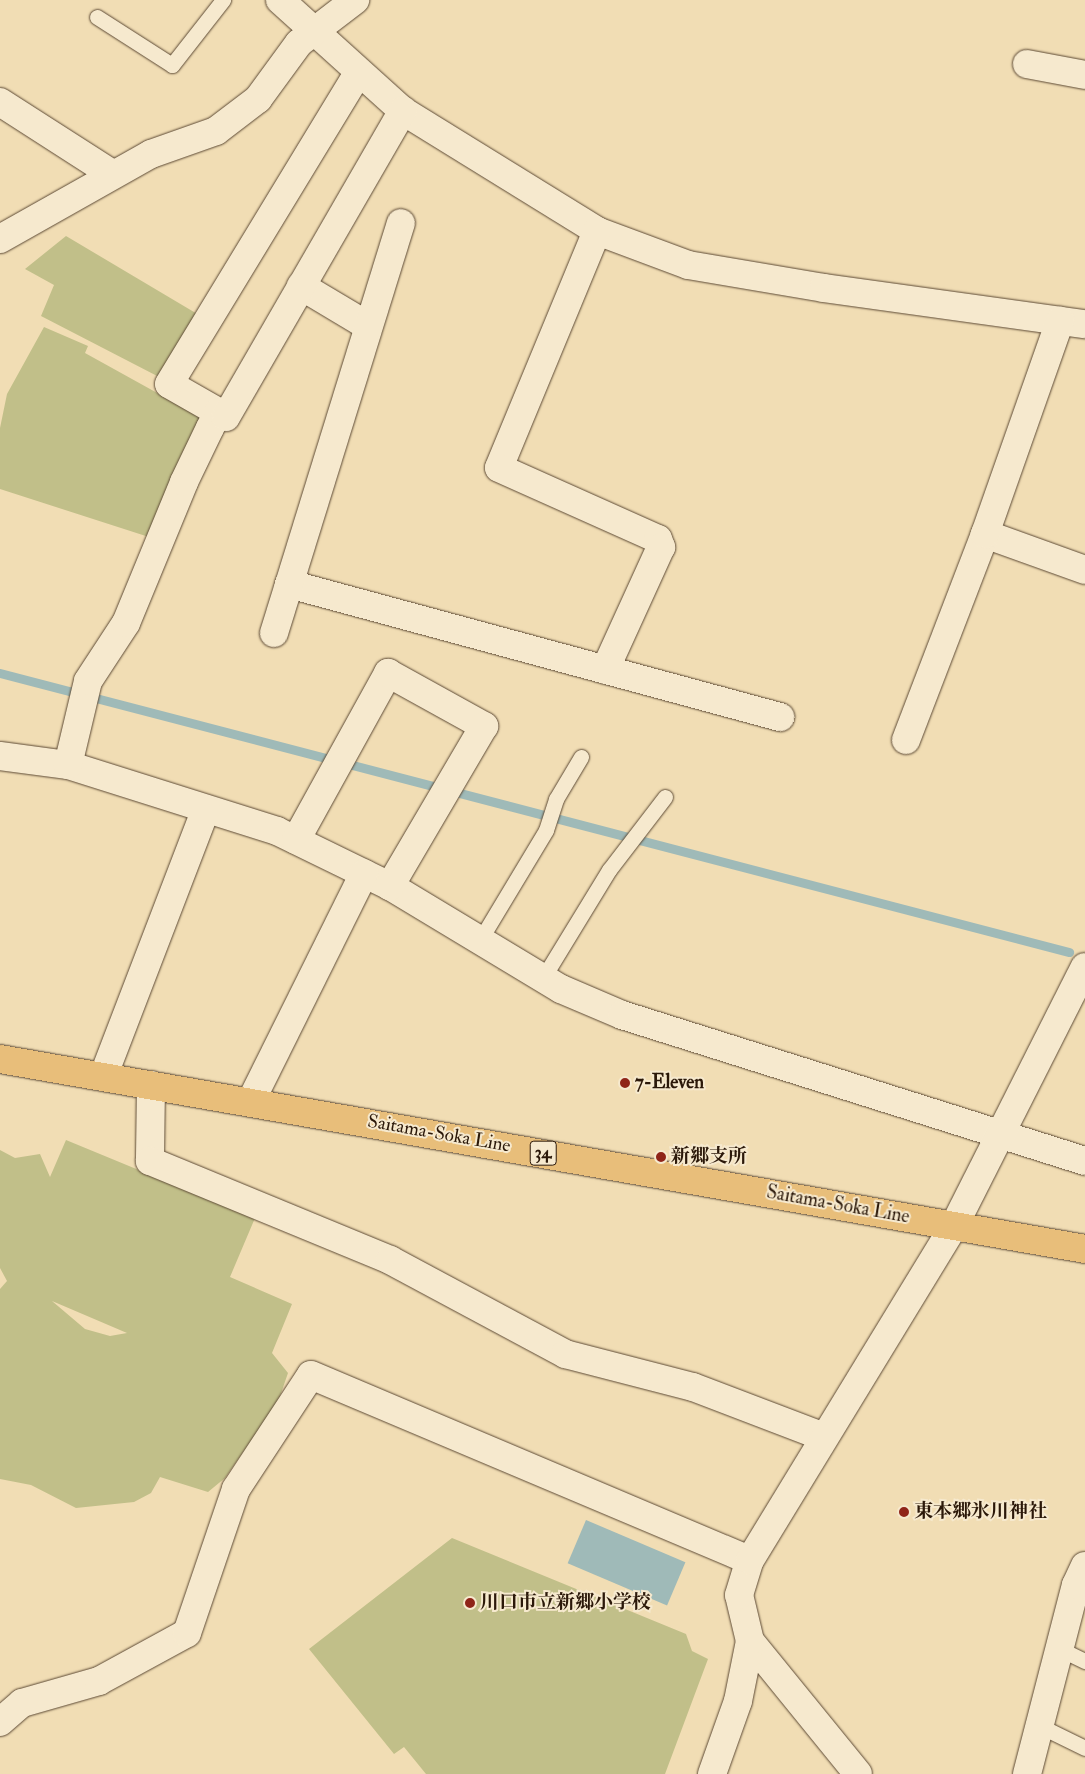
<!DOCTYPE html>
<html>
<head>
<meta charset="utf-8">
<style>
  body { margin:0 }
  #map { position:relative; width:1085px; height:1774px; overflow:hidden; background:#f1ddb4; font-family:"IM FELL Double Pica","Noto Serif JP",serif }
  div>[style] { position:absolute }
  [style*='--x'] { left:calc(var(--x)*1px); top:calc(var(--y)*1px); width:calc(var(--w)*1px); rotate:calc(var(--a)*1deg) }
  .green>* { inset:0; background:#c1bf89 }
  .water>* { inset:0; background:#9fbab8; transform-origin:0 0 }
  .stream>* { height:9px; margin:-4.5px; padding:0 4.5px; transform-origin:4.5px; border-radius:4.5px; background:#9fbab8 }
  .roads { filter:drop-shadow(0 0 1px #5c4934) drop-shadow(0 0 1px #5c4934) }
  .service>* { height:15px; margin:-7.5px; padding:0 7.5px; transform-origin:7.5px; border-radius:7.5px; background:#f6e9ce }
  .minor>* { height:28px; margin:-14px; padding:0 14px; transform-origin:14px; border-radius:14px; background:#f6e9ce }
  .primary>* { height:28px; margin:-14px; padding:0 14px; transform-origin:14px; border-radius:14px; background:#e8be7a }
  .dots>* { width:14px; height:14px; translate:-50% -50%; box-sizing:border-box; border:2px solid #f6e9ce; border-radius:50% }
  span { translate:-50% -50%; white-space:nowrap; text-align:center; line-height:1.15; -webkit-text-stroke:4px #f6e9ce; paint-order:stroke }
  .shield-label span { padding:1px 4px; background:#f6e9ce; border:1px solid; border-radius:4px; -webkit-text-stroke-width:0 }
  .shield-label { font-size:18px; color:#2b1809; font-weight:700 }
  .poi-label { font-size:19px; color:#2b1809; font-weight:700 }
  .left { translate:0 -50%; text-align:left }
  .street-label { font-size:19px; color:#2b1809 }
</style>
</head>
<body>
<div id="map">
  <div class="green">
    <div style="clip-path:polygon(66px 236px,199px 315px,161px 378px,41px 316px,54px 285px,25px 269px)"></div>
    <div style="clip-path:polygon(44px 327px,88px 346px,85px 353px,206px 420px,152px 538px,0 489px,0 428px,7px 394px)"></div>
    <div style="clip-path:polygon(evenodd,66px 1140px,255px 1218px,230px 1277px,292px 1304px,272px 1353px,288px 1373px,278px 1402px,225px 1478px,208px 1492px,160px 1477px,151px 1493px,134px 1502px,76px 1508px,31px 1485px,0 1479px,0 1289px,7px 1281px,0 1268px,0 1150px,15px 1158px,40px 1154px,50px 1177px,66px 1140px,52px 1301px,127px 1333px,110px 1336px,85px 1329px,52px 1301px)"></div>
    <div style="clip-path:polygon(452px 1538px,686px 1634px,692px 1651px,708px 1659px,665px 1774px,426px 1774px,404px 1747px,394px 1754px,309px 1649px)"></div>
  </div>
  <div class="water">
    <div style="left:586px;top:1520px;width:108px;height:47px;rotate:23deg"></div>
  </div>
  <div class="stream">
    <div style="--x:0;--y:673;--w:1105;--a:14.63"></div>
  </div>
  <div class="roads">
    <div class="service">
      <div style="--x:97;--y:17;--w:89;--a:32.6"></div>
      <div style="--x:172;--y:65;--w:83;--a:-51.9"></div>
      <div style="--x:480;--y:940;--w:128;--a:-59"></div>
      <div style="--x:546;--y:830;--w:33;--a:-72"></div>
      <div style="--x:556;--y:799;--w:49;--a:-59.2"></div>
      <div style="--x:543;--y:978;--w:127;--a:-58.6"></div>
      <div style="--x:609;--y:870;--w:92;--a:-52.5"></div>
      <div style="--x:1060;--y:1649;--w:28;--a:26"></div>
      <div style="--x:1040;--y:1726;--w:50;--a:26.1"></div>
    </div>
    <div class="minor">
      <div style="--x:280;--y:0;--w:166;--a:42.1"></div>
      <div style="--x:403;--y:111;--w:228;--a:31.7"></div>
      <div style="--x:597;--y:231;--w:97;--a:20.5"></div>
      <div style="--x:688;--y:265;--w:138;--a:9.6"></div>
      <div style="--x:824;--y:288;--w:263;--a:7.9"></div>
      <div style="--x:1027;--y:64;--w:59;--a:10.7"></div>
      <div style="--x:0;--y:102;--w:133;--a:32.7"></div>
      <div style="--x:597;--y:231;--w:256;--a:112.5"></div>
      <div style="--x:499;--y:468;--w:174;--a:24.1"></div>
      <div style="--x:658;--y:539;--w:9;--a:69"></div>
      <div style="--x:661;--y:547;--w:135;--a:114.5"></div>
      <div style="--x:0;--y:239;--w:173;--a:-29.4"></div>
      <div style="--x:151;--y:154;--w:69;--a:-19.5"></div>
      <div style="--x:216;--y:131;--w:53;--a:-37.3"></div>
      <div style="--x:258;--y:99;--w:69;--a:-53.8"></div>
      <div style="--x:299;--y:43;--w:71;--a:-37.5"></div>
      <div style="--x:301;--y:286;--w:78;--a:30.8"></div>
      <div style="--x:218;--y:412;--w:56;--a:-150.3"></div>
      <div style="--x:169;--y:384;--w:364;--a:-58.7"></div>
      <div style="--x:985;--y:534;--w:106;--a:19.8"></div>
      <div style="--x:289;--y:584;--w:509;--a:15.16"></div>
      <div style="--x:274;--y:633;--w:429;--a:-72.8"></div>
      <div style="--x:906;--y:740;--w:221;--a:-69"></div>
      <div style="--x:985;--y:534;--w:226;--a:-70.6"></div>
      <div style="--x:0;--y:756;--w:69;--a:7.5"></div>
      <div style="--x:68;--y:765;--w:219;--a:17.5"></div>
      <div style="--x:277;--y:831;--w:126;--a:26"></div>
      <div style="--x:390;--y:886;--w:200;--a:31.1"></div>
      <div style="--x:561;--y:989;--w:66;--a:23.1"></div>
      <div style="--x:622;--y:1015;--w:485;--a:17.5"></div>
      <div style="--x:68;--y:765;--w:86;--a:-76.6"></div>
      <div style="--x:88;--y:681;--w:69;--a:-56.8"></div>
      <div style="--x:126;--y:623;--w:152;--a:-67.6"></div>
      <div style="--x:184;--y:482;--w:60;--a:-64.3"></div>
      <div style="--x:210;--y:428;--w:18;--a:-63"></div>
      <div style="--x:218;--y:412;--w:9;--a:32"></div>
      <div style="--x:226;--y:417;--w:354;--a:-60"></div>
      <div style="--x:296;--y:840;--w:191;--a:-61.1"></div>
      <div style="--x:388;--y:673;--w:110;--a:28.9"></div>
      <div style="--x:484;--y:726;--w:186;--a:120.4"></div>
      <div style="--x:103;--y:1077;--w:287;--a:-69"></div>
      <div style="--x:151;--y:1085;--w:76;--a:90.8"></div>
      <div style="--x:150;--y:1161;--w:260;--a:22.4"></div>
      <div style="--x:390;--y:1260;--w:199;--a:28.2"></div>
      <div style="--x:565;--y:1354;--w:132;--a:14.5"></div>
      <div style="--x:693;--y:1387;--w:140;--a:20.9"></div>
      <div style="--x:251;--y:1101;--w:254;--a:-63.6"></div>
      <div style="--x:750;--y:1641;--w:171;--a:50.9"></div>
      <div style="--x:0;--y:1722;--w:29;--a:-41"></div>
      <div style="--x:22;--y:1703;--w:80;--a:-15.9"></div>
      <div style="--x:99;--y:1681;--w:100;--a:-28.6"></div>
      <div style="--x:187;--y:1633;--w:152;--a:-71.2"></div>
      <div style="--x:236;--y:1489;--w:136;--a:-56.7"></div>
      <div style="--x:311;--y:1375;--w:476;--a:22.9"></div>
      <div style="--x:712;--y:1774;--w:77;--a:-70.4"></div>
      <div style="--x:738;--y:1701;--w:61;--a:-78.7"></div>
      <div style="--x:750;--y:1641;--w:47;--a:-103.4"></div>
      <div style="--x:739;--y:1595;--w:37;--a:-73"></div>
      <div style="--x:750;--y:1560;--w:391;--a:-58.6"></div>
      <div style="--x:954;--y:1226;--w:290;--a:-63.2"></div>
      <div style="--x:1027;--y:1774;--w:195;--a:-75.5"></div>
      <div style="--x:1076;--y:1585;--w:21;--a:-65"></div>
    </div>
    <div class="primary">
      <div style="--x:0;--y:1059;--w:1102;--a:9.93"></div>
    </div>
  </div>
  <div class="dots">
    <div style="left:625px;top:1083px;background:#8f2418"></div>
    <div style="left:661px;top:1157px;background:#8f2418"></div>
    <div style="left:904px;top:1512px;background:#8f2418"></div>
    <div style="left:470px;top:1603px;background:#8f2418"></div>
  </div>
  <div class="shield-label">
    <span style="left:543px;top:1153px">34</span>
  </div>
  <div class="poi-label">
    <span class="left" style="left:635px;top:1083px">7-Eleven</span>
    <span class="left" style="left:671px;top:1157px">新郷支所</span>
    <span class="left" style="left:914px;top:1512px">東本郷氷川神社</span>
    <span class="left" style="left:480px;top:1603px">川口市立新郷小学校</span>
  </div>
  <div class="street-label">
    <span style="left:439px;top:1134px;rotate:10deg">Saitama-Soka Line</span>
    <span style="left:838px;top:1205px;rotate:10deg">Saitama-Soka Line</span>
  </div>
</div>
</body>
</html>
